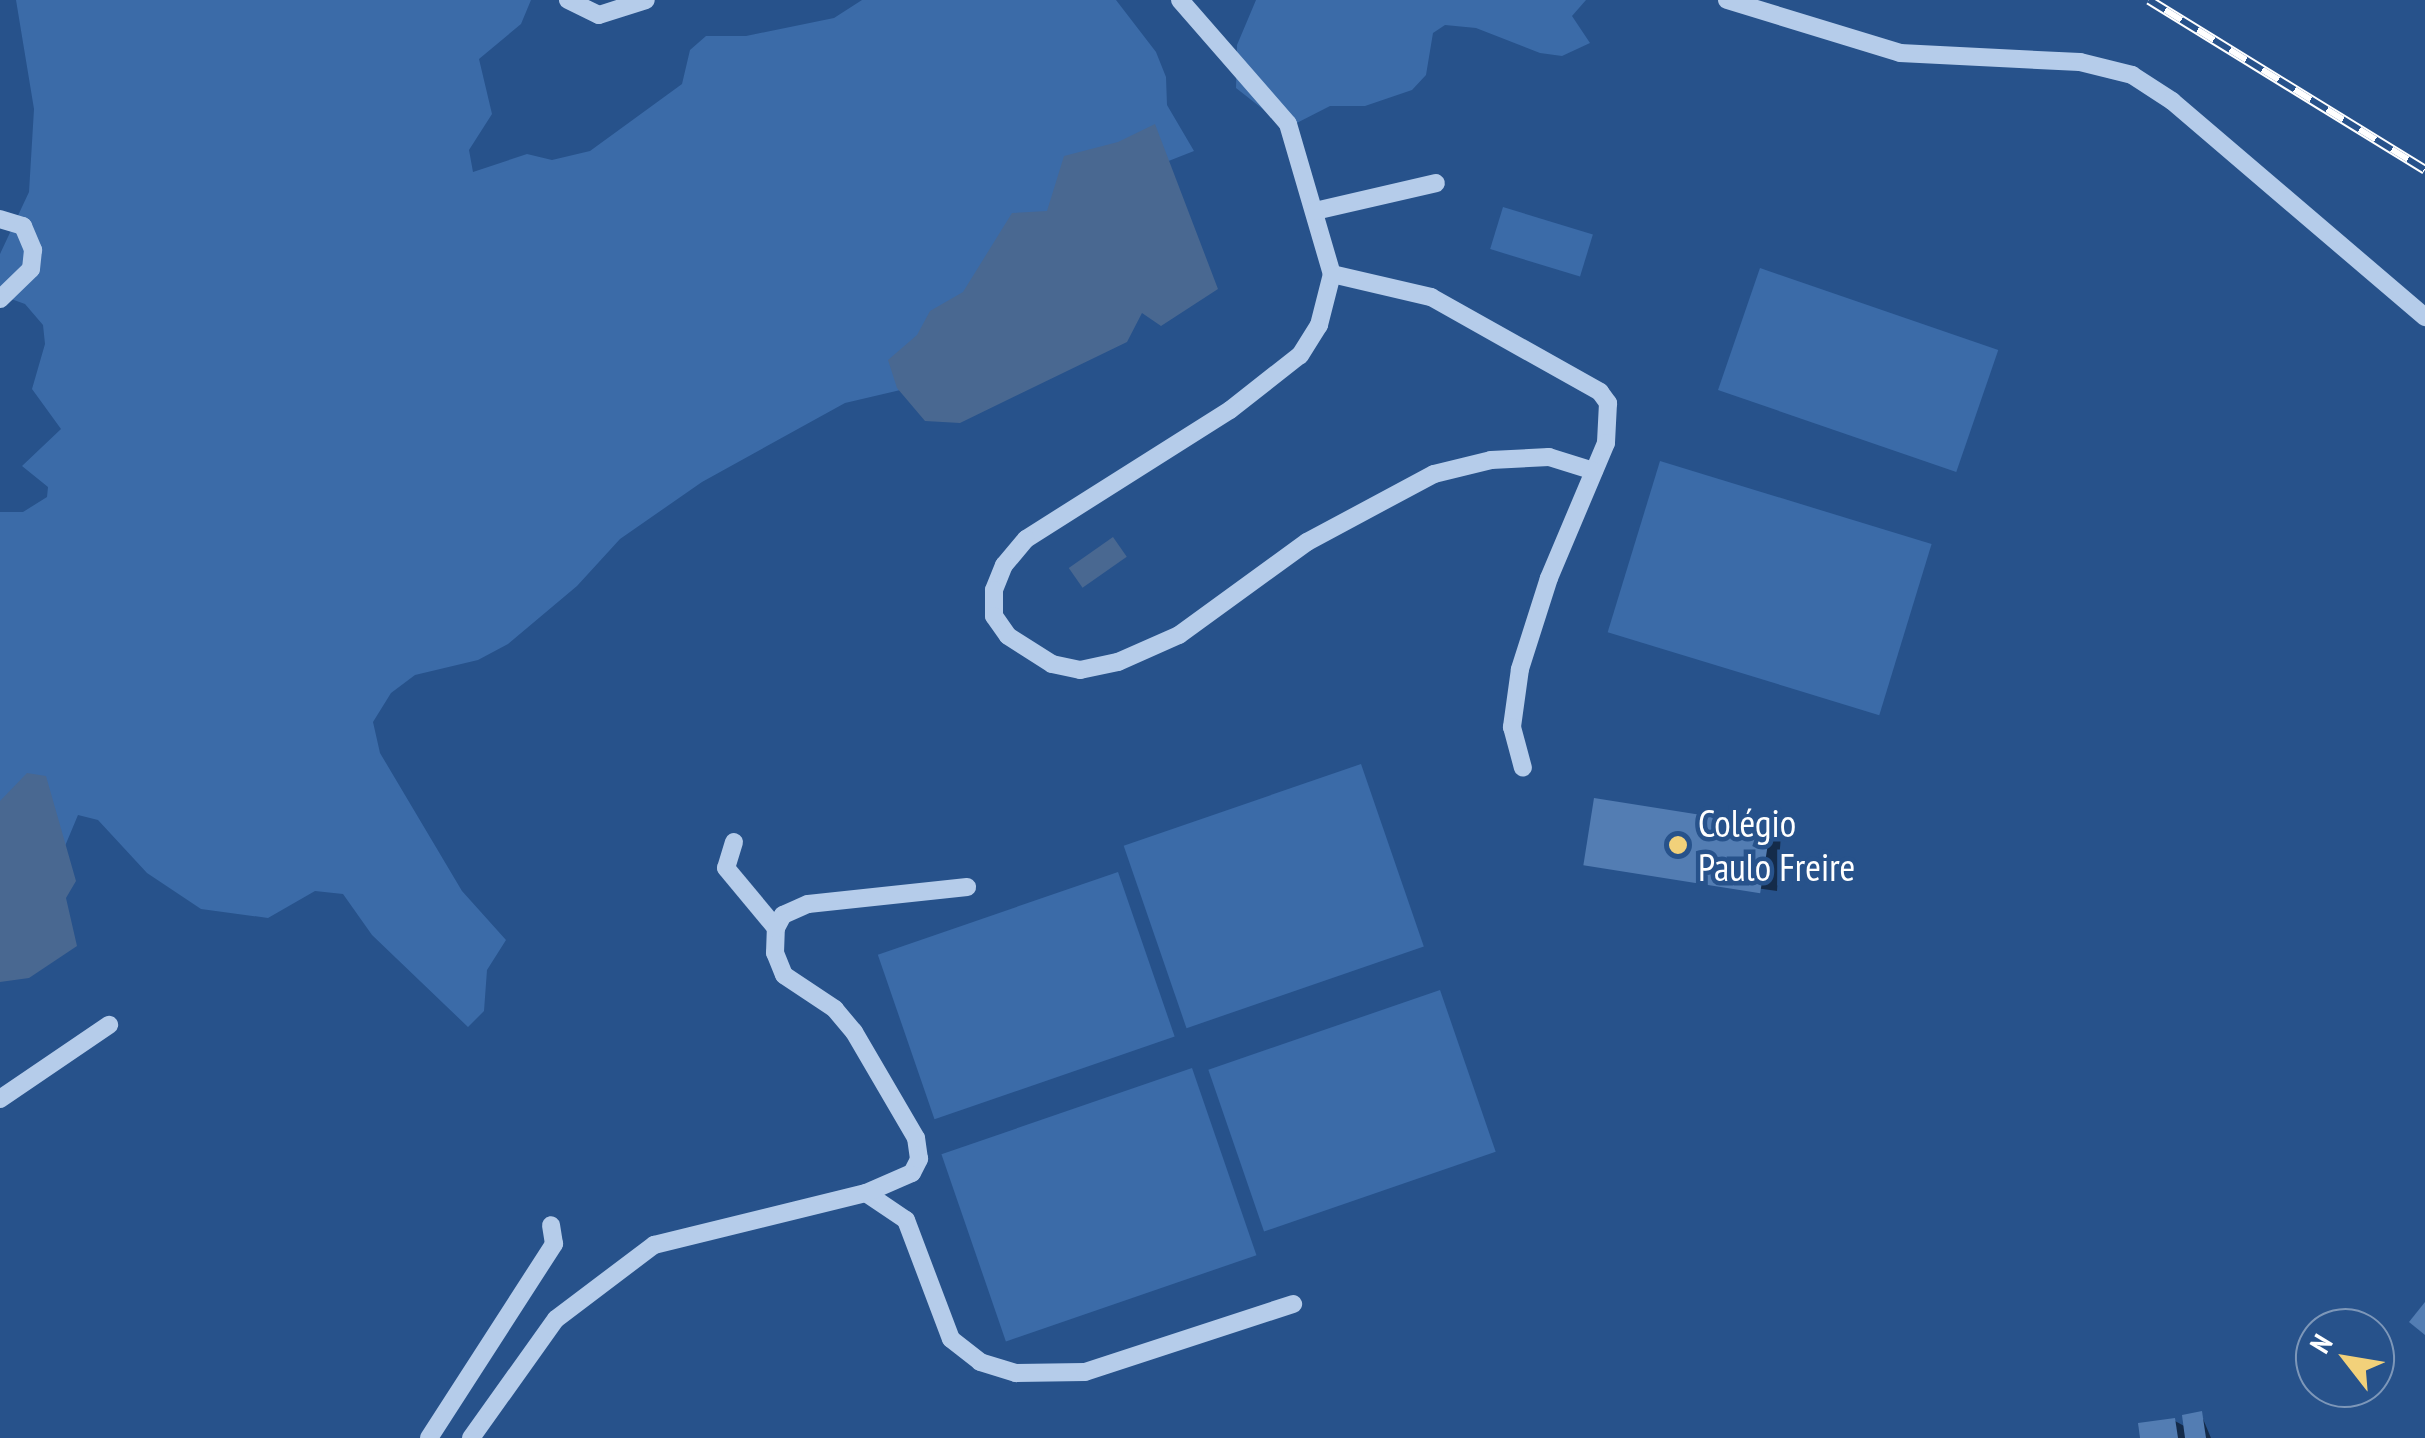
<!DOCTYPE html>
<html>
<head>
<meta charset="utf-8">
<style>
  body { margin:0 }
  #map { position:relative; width:2425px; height:1438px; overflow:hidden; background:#27528b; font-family:"PT Sans Narrow",sans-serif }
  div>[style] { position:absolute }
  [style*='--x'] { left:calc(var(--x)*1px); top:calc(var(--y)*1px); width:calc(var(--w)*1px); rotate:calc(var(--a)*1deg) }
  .green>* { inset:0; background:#3b6ba8; transform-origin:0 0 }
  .water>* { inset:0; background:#496891; transform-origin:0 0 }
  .shadow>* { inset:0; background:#0007 }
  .building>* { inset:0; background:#537db3; transform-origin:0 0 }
  .minor>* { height:18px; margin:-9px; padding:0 9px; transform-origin:9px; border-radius:9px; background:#b5ccea }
  .rail>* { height:10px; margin-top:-5px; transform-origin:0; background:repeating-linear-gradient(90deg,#27528b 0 19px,#fff 0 38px); box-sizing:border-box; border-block:2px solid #fff }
  .dots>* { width:28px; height:28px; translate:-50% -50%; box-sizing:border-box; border:5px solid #27528b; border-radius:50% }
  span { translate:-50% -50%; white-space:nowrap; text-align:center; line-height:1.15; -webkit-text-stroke:9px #27528b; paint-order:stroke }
  .poi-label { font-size:38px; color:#fff }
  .left { translate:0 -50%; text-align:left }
  .north { position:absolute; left:2295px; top:1308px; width:100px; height:100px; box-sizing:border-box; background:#27528b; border:2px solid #7d97b9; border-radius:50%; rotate:301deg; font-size:28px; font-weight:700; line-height:40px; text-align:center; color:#fff }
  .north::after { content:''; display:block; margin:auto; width:35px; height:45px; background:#f2d17a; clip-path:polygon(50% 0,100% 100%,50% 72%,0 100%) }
</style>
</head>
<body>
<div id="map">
  <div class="green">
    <div style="clip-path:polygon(16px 0,531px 0,521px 24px,479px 59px,492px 114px,469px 150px,473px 172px,527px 154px,552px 160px,590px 151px,682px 84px,690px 50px,706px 36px,746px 36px,834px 18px,862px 0,1116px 0,1156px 52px,1166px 77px,1167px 105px,1194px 151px,1138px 173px,909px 388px,845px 403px,702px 482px,620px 539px,577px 586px,508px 644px,478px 660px,415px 675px,391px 693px,373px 722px,380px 753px,462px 891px,506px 940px,487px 970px,484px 1011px,468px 1027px,372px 935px,343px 894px,315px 891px,268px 918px,201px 909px,147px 873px,98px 820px,78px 815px,60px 858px,0 894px,0 512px,23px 512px,47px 497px,48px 487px,22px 466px,61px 429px,32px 389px,45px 344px,43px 325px,25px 304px,0 295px,0 254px,29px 192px,34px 109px)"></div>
    <div style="clip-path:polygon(1256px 0,1586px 0,1572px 16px,1590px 43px,1562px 56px,1540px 53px,1476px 28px,1445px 25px,1433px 33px,1426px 75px,1412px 90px,1365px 106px,1330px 106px,1287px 128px,1236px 88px,1237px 45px)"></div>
    <div style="left:1503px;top:207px;width:94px;height:44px;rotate:17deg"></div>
    <div style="left:1760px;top:268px;width:252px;height:129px;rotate:19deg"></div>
    <div style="left:1660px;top:461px;width:284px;height:179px;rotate:17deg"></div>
    <div style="left:1361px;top:764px;width:193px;height:251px;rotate:71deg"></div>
    <div style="left:1118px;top:872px;width:174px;height:254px;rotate:71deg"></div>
    <div style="left:1440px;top:990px;width:171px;height:245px;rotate:71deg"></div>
    <div style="left:1192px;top:1068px;width:198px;height:265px;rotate:71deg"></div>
  </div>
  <div class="water">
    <div style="clip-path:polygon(1155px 124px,1218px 289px,1161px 326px,1142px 313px,1127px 342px,960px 423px,925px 421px,897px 388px,888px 360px,917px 335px,930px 311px,963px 292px,1012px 213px,1047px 211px,1064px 156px,1118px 142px)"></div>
    <div style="left:1113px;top:537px;width:24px;height:54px;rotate:55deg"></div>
    <div style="clip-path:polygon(27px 773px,46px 776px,76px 881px,66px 898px,77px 946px,29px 978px,0 982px,0 801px)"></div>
  </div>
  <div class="shadow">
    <div style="clip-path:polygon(1770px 828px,1781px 834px,1777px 891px,1585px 864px)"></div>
    <div style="clip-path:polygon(2201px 1414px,2211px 1438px,2142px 1438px,2175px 1421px,2186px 1427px)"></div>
  </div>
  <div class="building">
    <div style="left:1594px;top:798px;width:179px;height:68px;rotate:9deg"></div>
    <div style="clip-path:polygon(2425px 1302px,2425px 1335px,2409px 1322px)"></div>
    <div style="clip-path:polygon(2202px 1411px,2206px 1438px,2185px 1438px,2182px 1415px)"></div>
    <div style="clip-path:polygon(2175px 1418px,2178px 1438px,2140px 1438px,2138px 1423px)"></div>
  </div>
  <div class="minor">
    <div style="--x:568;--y:0;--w:34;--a:26"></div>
    <div style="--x:599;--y:15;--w:49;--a:-17.7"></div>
    <div style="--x:1180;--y:0;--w:164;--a:48.9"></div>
    <div style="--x:1288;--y:124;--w:156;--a:73.7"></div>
    <div style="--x:1332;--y:274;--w:102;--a:13.1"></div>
    <div style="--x:1431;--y:297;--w:194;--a:29.3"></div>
    <div style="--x:1600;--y:392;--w:14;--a:54"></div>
    <div style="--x:1608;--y:403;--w:40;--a:92.9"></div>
    <div style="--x:1606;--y:443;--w:147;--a:112.9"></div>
    <div style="--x:1549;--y:578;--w:96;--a:107.7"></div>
    <div style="--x:1520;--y:669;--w:59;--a:97.9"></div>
    <div style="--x:1512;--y:727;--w:42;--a:75"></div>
    <div style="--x:1727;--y:0;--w:181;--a:17"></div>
    <div style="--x:1900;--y:53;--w:180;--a:2.9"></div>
    <div style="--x:2080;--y:62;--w:54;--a:14"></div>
    <div style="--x:2132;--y:75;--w:48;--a:33"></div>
    <div style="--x:2172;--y:101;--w:333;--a:40.5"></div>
    <div style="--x:1315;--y:211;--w:124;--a:-13"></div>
    <div style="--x:0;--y:219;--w:24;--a:17"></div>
    <div style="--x:23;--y:226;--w:26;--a:67"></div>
    <div style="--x:33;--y:250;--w:19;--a:96"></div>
    <div style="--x:31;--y:269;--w:43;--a:135.9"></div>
    <div style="--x:1332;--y:274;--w:53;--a:104.3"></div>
    <div style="--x:1319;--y:325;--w:36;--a:122"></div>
    <div style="--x:1300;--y:355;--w:89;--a:141.8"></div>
    <div style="--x:1230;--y:410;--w:241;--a:147.7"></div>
    <div style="--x:1026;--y:539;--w:34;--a:130"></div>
    <div style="--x:1004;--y:565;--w:27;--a:112"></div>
    <div style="--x:994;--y:590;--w:26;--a:90"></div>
    <div style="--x:994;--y:616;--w:24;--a:55"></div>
    <div style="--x:1008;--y:636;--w:52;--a:32.5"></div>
    <div style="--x:1052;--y:664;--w:29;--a:12"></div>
    <div style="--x:1080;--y:670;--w:39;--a:-12"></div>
    <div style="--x:1118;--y:662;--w:67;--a:-23.9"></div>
    <div style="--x:1179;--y:635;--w:158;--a:-36"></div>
    <div style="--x:1307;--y:542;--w:144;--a:-28.2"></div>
    <div style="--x:1434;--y:474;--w:59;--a:-13.8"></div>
    <div style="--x:1491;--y:460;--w:58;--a:-3"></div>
    <div style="--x:1549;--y:457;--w:47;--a:17.3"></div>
    <div style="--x:734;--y:842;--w:27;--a:107"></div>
    <div style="--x:726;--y:868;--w:78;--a:50.2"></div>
    <div style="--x:0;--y:1099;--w:132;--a:-34.2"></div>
    <div style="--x:866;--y:1193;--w:48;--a:34"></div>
    <div style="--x:906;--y:1220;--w:127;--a:69.3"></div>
    <div style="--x:951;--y:1339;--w:37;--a:38"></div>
    <div style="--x:980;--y:1362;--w:38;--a:17"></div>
    <div style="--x:1016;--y:1373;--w:69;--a:-0.8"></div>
    <div style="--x:1085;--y:1372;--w:219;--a:-18.1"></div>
    <div style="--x:429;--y:1438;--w:231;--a:-57.2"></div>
    <div style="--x:554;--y:1244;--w:19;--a:-99"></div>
    <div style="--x:471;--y:1438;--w:146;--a:-54.5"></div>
    <div style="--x:556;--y:1319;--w:123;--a:-37.1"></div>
    <div style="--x:654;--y:1245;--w:218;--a:-13.8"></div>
    <div style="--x:866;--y:1193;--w:50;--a:-23.5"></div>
    <div style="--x:912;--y:1173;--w:16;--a:-63"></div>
    <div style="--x:919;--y:1159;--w:21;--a:-98"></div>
    <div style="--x:916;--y:1138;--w:123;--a:-120.3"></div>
    <div style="--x:854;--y:1032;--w:30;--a:-130"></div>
    <div style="--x:835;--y:1009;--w:61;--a:-146.3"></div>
    <div style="--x:784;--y:975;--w:24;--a:-112"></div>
    <div style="--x:775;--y:953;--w:25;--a:-88"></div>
    <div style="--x:776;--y:928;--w:15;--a:-62"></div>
    <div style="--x:783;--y:915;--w:27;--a:-24"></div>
    <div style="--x:808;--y:904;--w:160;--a:-6.1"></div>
  </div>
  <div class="rail">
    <div style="--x:2149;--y:0;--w:324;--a:31.6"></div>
  </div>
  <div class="dots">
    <div style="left:1678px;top:845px;background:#f2d17a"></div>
  </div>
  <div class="poi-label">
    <span class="left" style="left:1698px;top:845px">Colégio<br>Paulo Freire</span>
  </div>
  <div class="north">N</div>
</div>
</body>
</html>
